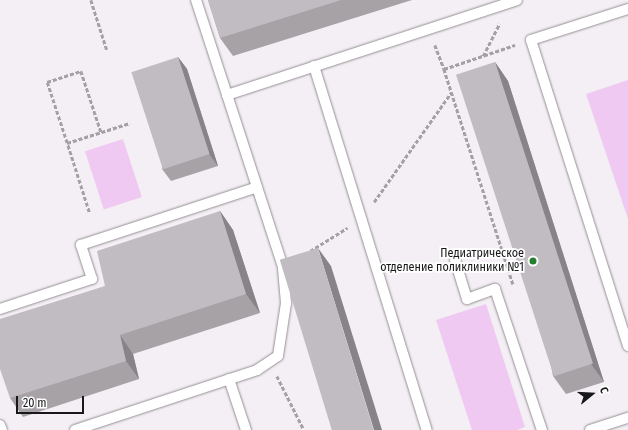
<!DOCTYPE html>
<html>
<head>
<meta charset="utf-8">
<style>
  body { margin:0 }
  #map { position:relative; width:628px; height:430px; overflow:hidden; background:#f4eff4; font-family:"Fira Sans Condensed",sans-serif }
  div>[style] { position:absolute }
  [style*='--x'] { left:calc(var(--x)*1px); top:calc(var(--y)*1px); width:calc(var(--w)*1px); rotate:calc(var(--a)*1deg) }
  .green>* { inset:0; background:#efc9f1; transform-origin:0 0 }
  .path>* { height:2.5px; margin-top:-1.25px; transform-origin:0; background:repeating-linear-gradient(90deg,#a4a0a4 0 4px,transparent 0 6px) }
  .roads { filter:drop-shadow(0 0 1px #938f93) drop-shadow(0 0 1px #938f93) }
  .service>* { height:10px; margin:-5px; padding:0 5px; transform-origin:5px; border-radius:5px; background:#fff }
  .wall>* { inset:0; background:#a6a2a6 }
  .shaded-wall>* { inset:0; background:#878487 }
  .building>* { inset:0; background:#c1bcc1; transform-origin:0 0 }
  .dots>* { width:11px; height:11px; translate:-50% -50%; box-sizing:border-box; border:2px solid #fff; border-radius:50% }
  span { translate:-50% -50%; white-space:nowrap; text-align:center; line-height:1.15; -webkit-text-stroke:3.5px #fff; paint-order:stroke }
  .poi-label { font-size:12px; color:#181719 }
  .right { translate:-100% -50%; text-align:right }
  .north { position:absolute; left:572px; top:374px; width:40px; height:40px; -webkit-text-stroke:3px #fff; paint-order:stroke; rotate:72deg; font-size:11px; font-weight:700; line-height:16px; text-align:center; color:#181719 }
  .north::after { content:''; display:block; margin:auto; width:14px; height:18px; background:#181719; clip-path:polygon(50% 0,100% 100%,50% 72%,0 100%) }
  .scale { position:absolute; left:16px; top:396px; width:68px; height:18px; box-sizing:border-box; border:2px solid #181719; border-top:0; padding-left:5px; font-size:12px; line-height:14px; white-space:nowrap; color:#181719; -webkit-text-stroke:3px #fff; paint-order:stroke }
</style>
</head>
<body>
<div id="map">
  <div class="green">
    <div style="clip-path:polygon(628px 80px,628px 219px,586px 94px)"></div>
    <div style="left:123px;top:139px;width:61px;height:40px;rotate:72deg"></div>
    <div style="clip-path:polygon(486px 304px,525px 427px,517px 430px,472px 430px,436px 320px)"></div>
  </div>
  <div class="path">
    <div style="--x:91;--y:0;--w:52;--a:72.3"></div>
    <div style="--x:435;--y:45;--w:26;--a:69"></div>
    <div style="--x:444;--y:69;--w:75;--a:-18.7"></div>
    <div style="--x:483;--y:56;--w:36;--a:-63"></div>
    <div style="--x:444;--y:69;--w:226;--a:72.2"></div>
    <div style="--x:67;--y:143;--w:64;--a:-108.2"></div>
    <div style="--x:47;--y:82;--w:36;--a:-18"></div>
    <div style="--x:81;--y:71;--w:64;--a:71.8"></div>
    <div style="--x:374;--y:202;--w:133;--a:-54.8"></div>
    <div style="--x:89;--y:212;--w:72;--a:-107.7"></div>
    <div style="--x:67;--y:143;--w:66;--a:-17.6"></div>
    <div style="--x:310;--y:251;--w:44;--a:-31.9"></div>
    <div style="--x:277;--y:376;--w:60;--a:63.4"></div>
  </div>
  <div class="roads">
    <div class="service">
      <div style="--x:196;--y:0;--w:100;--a:71.9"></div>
      <div style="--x:227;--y:95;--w:305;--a:-18.1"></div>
      <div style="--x:628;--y:9;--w:102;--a:162.3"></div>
      <div style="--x:531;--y:40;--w:321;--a:72.4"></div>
      <div style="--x:314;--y:66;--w:381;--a:72.8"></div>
      <div style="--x:455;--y:260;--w:41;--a:72.9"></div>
      <div style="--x:467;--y:299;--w:30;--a:-20"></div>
      <div style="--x:495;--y:289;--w:149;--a:71.6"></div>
      <div style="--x:0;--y:309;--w:97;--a:-18.1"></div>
      <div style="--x:92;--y:279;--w:36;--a:-108"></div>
      <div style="--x:81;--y:245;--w:185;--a:-18.2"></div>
      <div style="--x:229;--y:379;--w:54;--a:71.6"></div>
      <div style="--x:0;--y:425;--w:5;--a:68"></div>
      <div style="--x:75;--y:430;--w:192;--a:-18.2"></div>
      <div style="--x:257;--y:370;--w:25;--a:-34"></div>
      <div style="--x:278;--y:356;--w:54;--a:-81.4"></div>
      <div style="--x:286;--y:303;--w:36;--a:-95"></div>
      <div style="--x:283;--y:267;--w:181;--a:-108"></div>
      <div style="--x:590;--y:430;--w:40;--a:-18"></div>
    </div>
  </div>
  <div class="wall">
    <div style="clip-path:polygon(208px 0,412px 0,233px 56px,220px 38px)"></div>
    <div style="clip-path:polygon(178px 57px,187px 69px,218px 166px,171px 181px,162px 169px)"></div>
    <div style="clip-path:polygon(495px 62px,508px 81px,604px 382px,566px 394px,553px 376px)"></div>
    <div style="clip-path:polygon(220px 211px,233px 230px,260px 313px,133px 354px,139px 379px,23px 417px,10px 398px,105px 286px)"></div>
  </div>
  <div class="shaded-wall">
    <div style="clip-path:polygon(178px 57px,187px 69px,218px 166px,209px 154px)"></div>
    <div style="clip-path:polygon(495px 62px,508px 81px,604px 382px,591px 364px)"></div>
    <div style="clip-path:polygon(220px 211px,233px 230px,260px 313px,246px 294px)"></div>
    <div style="clip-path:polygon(318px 248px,331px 266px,382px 430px,374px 430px)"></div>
    <div style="clip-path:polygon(120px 335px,133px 354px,139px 379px,126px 361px)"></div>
  </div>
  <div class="building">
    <div style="clip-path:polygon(208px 0,341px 0,220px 38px)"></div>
    <div style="left:178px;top:57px;width:102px;height:49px;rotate:72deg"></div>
    <div style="left:495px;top:62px;width:317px;height:41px;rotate:72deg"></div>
    <div style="clip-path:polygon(220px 211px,246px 294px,120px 335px,126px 361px,10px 398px,0 369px,0 319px,105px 286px,97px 251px)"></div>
    <div style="left:318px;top:248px;width:190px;height:40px;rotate:73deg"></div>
  </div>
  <div class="dots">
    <div style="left:533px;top:261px;background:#257f2f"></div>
  </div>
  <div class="poi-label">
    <span class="right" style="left:524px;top:261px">Педиатрическое<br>отделение поликлиники №1</span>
  </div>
  <div class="north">С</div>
  <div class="scale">20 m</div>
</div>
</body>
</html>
